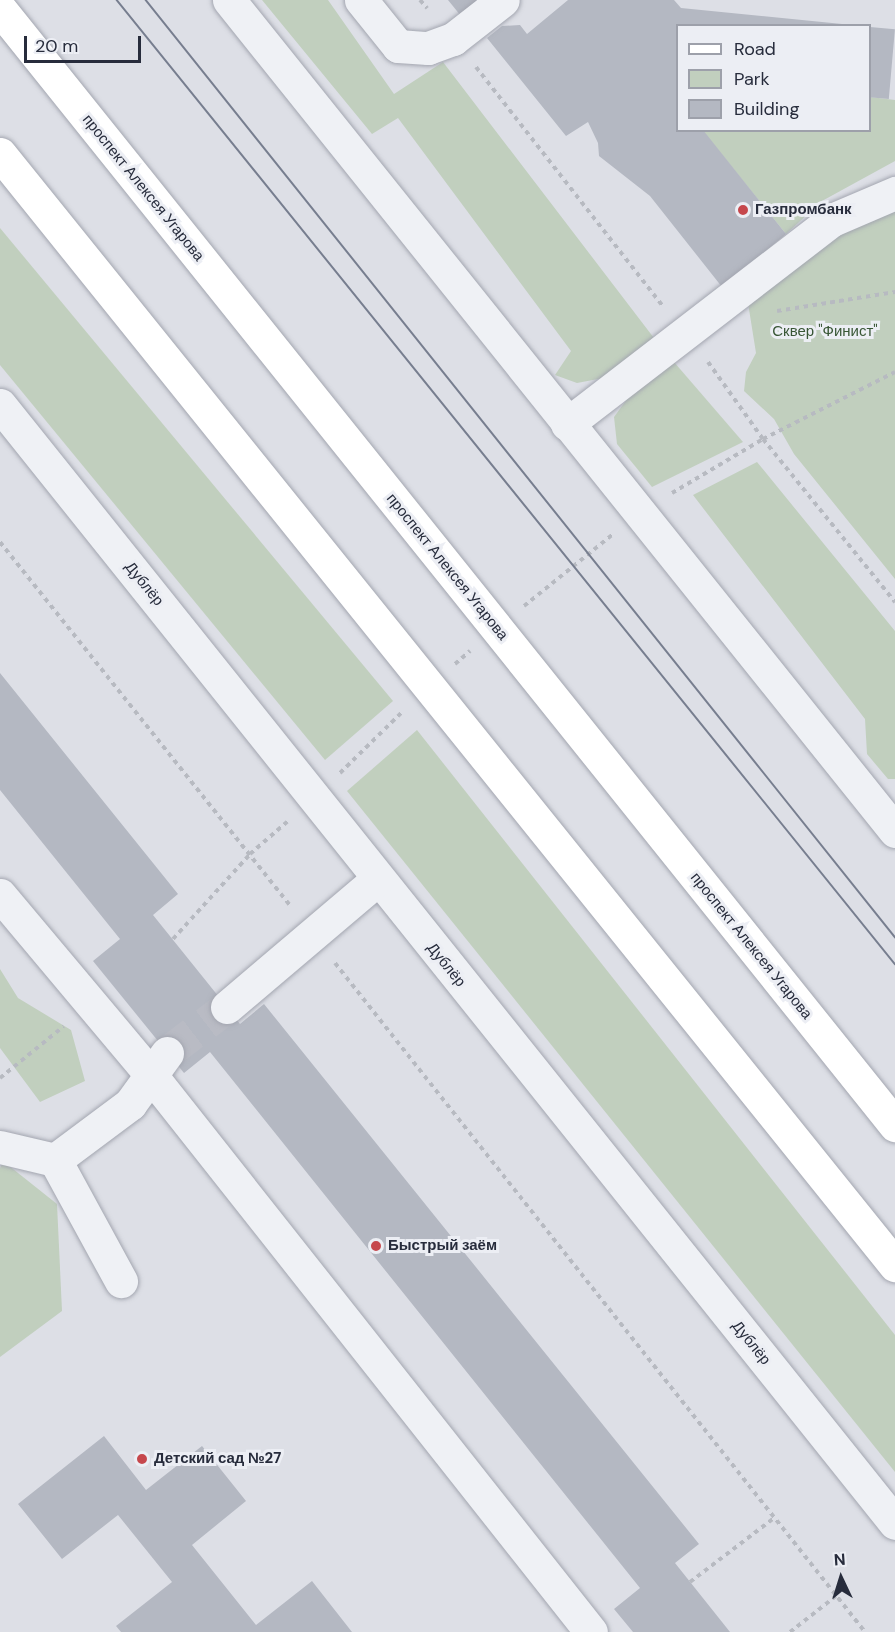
<!DOCTYPE html>
<html>
<head>
<meta charset="utf-8">
<style>
  body { margin:0 }
  #map { position:relative; width:895px; height:1632px; overflow:hidden; background:#dddfe6; font-family:"DM Sans",sans-serif }
  div>[style] { position:absolute }
  [style*='--x'] { left:calc(var(--x)*1px); top:calc(var(--y)*1px); width:calc(var(--w)*1px); rotate:calc(var(--a)*1deg) }
  .green>* { inset:0; background:#c1cfbe }
  .building>* { inset:0; background:#b4b8c2; transform-origin:0 0 }
  .minor-tunnel>* { height:33px; margin-top:-16.5px; transform-origin:0; background:repeating-linear-gradient(90deg,#b9bbc4 0 33px,transparent 0 49px) }
  .path>* { height:4px; margin-top:-2px; transform-origin:0; background:repeating-linear-gradient(90deg,#b7bac1 0 4.5px,transparent 0 9px) }
  .roads { filter:drop-shadow(0 0 2px #a3a6b0) drop-shadow(0 0 2px #a3a6b0) }
  .minor>* { height:33px; margin:-16.5px; padding:0 16.5px; transform-origin:16.5px; border-radius:16.5px; background:#eff1f5 }
  .major>* { height:33px; margin:-16.5px; padding:0 16.5px; transform-origin:16.5px; border-radius:16.5px; background:#fff }
  .tram>* { height:1.5px; margin:-0.75px; padding:0 0.75px; transform-origin:0.75px; border-radius:0.75px; background:#777e8f }
  .dots>* { width:16px; height:16px; translate:-50% -50%; box-sizing:border-box; border:3px solid #eceef4; border-radius:50% }
  span { translate:-50% -50%; white-space:nowrap; text-align:center; line-height:1.15; -webkit-text-stroke:6px #eceef4; paint-order:stroke }
  .street-label { font-size:15px; color:#272c3c }
  .poi-label { font-size:15px; color:#272c3c; font-weight:700 }
  .left { translate:0 -50%; text-align:left }
  .park-label { font-size:15px; color:#385635 }
  .legend { position:absolute; left:676px; top:24px; width:195px; height:108px; box-sizing:border-box; background:#eceef4; border:2px solid #9da0aa; margin:0; padding:8px 10px; list-style:none; font-size:18px; color:#272c3c }
  .legend li { display:flex; align-items:center; gap:12px; height:30px }
  .legend b { width:30px; border:2px solid #9da0aa }
  .north { position:absolute; left:811px; top:1548px; width:60px; height:60px; -webkit-text-stroke:4px #eceef4; paint-order:stroke; rotate:356deg; font-size:16px; font-weight:700; line-height:24px; text-align:center; color:#272c3c }
  .north::after { content:''; display:block; margin:auto; width:21px; height:27px; background:#272c3c; clip-path:polygon(50% 0,100% 100%,50% 72%,0 100%) }
  .scale { position:absolute; left:24px; top:36px; width:117px; height:27px; box-sizing:border-box; border:3px solid #272c3c; border-top:0; padding-left:8px; font-size:18px; line-height:21px; white-space:nowrap; color:#272c3c; -webkit-text-stroke:4px #eceef4; paint-order:stroke }
</style>
</head>
<body>
<div id="map">
  <div class="green">
    <div style="clip-path:polygon(262px 0,328px 0,394px 94px,443px 62px,657px 342px,614px 376px,577px 383px,555px 375px,571px 351px,398px 118px,372px 134px)"></div>
    <div style="clip-path:polygon(870px 97px,895px 100px,895px 161px,822px 201px,786px 234px,703px 131px,870px 130px)"></div>
    <div style="clip-path:polygon(895px 207px,895px 579px,794px 454px,774px 419px,744px 391px,746px 372px,756px 353px,748px 303px,838px 230px)"></div>
    <div style="clip-path:polygon(0 228px,393px 701px,325px 760px,0 365px)"></div>
    <div style="clip-path:polygon(674px 362px,743px 442px,652px 487px,617px 444px,614px 417px,630px 395px)"></div>
    <div style="clip-path:polygon(757px 462px,895px 631px,895px 779px,888px 779px,867px 754px,865px 719px,693px 495px)"></div>
    <div style="clip-path:polygon(417px 730px,895px 1335px,895px 1472px,347px 791px)"></div>
    <div style="clip-path:polygon(0 969px,18px 998px,71px 1030px,85px 1081px,40px 1102px,0 1048px)"></div>
    <div style="clip-path:polygon(3px 1161px,57px 1204px,62px 1311px,0 1357px,0 1168px)"></div>
  </div>
  <div class="building">
    <div style="clip-path:polygon(448px 0,482px 0,461px 16px)"></div>
    <div style="clip-path:polygon(568px 0,674px 0,681px 8px,842px 24px,678px 26px,678px 130px,703px 130px,786px 234px,722px 287px,650px 196px,599px 156px,598px 143px,588px 122px,566px 136px,487px 38px,502px 26px,520px 25px,527px 34px)"></div>
    <div style="left:870px;top:27px;width:25px;height:70px;rotate:5deg"></div>
    <div style="clip-path:polygon(0 673px,178px 894px,153px 915px,227px 1007px,240px 1024px,264px 1004px,699px 1544px,675px 1563px,730px 1632px,633px 1632px,614px 1609px,640px 1588px,210px 1052px,184px 1073px,93px 961px,120px 939px,0 790px)"></div>
    <div style="clip-path:polygon(104px 1436px,146px 1490px,202px 1446px,246px 1501px,192px 1545px,256px 1625px,312px 1581px,352px 1632px,121px 1632px,116px 1626px,172px 1582px,118px 1515px,62px 1559px,18px 1504px)"></div>
  </div>
  <div class="minor-tunnel">
    <div style="--x:167;--y:1053;--w:76;--a:-37.5"></div>
  </div>
  <div class="path">
    <div style="--x:420;--y:0;--w:11;--a:49"></div>
    <div style="--x:476;--y:67;--w:302;--a:52"></div>
    <div style="--x:777;--y:311;--w:120;--a:-9.1"></div>
    <div style="--x:708;--y:362;--w:95;--a:54.5"></div>
    <div style="--x:763;--y:439;--w:210;--a:51"></div>
    <div style="--x:672;--y:493;--w:106;--a:-30.7"></div>
    <div style="--x:763;--y:439;--w:148;--a:-26.9"></div>
    <div style="--x:0;--y:542;--w:465;--a:51.4"></div>
    <div style="--x:524;--y:606;--w:113;--a:-38.9"></div>
    <div style="--x:455;--y:664;--w:20;--a:-41"></div>
    <div style="--x:340;--y:773;--w:88;--a:-44.5"></div>
    <div style="--x:173;--y:939;--w:115;--a:-47.8"></div>
    <div style="--x:250;--y:854;--w:50;--a:-41"></div>
    <div style="--x:335;--y:963;--w:853;--a:51.61"></div>
    <div style="--x:0;--y:1078;--w:82;--a:-39.1"></div>
    <div style="--x:690;--y:1582;--w:106;--a:-37.3"></div>
    <div style="--x:790;--y:1632;--w:58;--a:-38"></div>
  </div>
  <div class="roads">
    <div class="minor">
      <div style="--x:229;--y:0;--w:1065;--a:51.29"></div>
      <div style="--x:361;--y:0;--w:59;--a:51.2"></div>
      <div style="--x:398;--y:46;--w:30;--a:4"></div>
      <div style="--x:428;--y:48;--w:27;--a:-20"></div>
      <div style="--x:453;--y:39;--w:63;--a:-38"></div>
      <div style="--x:0;--y:405;--w:1432;--a:51.32"></div>
      <div style="--x:567;--y:424;--w:334;--a:-37.6"></div>
      <div style="--x:832;--y:220;--w:69;--a:-23.2"></div>
      <div style="--x:0;--y:895;--w:234;--a:50"></div>
      <div style="--x:150;--y:1074;--w:711;--a:51.68"></div>
      <div style="--x:227;--y:1007;--w:198;--a:-40.3"></div>
      <div style="--x:0;--y:1147;--w:57;--a:13.3"></div>
      <div style="--x:55;--y:1160;--w:94;--a:-36.7"></div>
      <div style="--x:130;--y:1104;--w:63;--a:-54"></div>
      <div style="--x:55;--y:1160;--w:138;--a:61.4"></div>
    </div>
    <div class="major">
      <div style="--x:0;--y:9;--w:1431;--a:51.27"></div>
      <div style="--x:0;--y:154;--w:1427;--a:51.15"></div>
    </div>
  </div>
  <div class="tram">
    <div style="--x:117;--y:0;--w:1239;--a:51.09"></div>
    <div style="--x:146;--y:0;--w:1200;--a:51.36"></div>
  </div>
  <div class="dots">
    <div style="left:743px;top:210px;background:#c6474c"></div>
    <div style="left:376px;top:1246px;background:#c6474c"></div>
    <div style="left:142px;top:1459px;background:#c6474c"></div>
  </div>
  <div class="street-label">
    <span style="left:143px;top:188px;rotate:51deg">проспект Алексея Угарова</span>
    <span style="left:447px;top:567px;rotate:51deg">проспект Алексея Угарова</span>
    <span style="left:144px;top:584px;rotate:51deg">Дублёр</span>
    <span style="left:751px;top:946px;rotate:51deg">проспект Алексея Угарова</span>
    <span style="left:446px;top:965px;rotate:51deg">Дублёр</span>
    <span style="left:751px;top:1343px;rotate:51deg">Дублёр</span>
  </div>
  <div class="poi-label">
    <span class="left" style="left:755px;top:210px">Газпромбанк</span>
    <span class="left" style="left:388px;top:1246px">Быстрый заём</span>
    <span class="left" style="left:154px;top:1459px">Детский сад №27</span>
  </div>
  <div class="park-label">
    <span style="left:825px;top:332px">Сквер "Финист"</span>
  </div>
  <ul class="legend">
  <li><b style="height:8px;background:#fff"></b>Road</li>
  <li><b style="height:16px;background:#c1cfbe"></b>Park</li>
  <li><b style="height:16px;background:#b4b8c2"></b>Building</li>
  </ul>
  <div class="north">N</div>
  <div class="scale">20 m</div>
</div>
</body>
</html>
